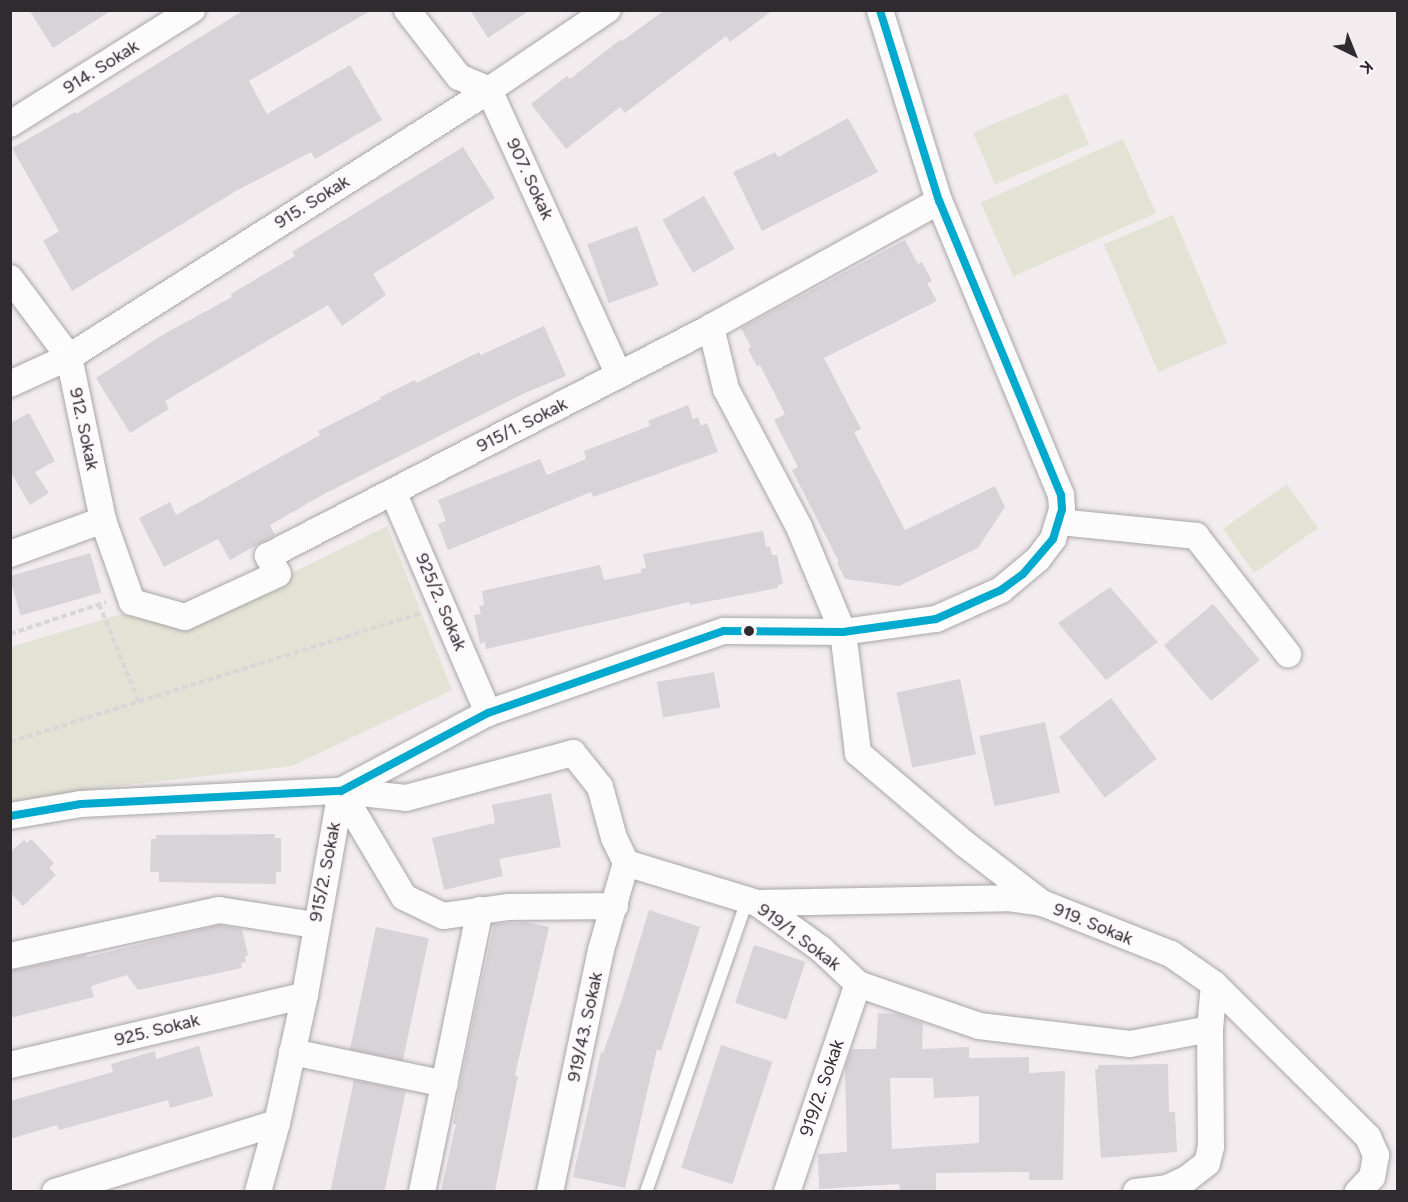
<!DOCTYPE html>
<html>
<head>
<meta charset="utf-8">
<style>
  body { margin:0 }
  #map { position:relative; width:1408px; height:1202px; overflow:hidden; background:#f2ecef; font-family:Figtree,sans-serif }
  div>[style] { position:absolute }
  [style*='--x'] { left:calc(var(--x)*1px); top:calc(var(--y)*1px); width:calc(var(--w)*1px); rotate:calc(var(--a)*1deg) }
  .green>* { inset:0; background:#e2e3d4; transform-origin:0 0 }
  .building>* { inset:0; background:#d8d3d6; transform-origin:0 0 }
  .path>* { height:4px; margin-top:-2px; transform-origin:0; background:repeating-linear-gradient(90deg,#d8d6d7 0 6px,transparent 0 9px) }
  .roads { filter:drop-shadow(0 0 2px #aaa6a8) drop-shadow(0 0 2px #aaa6a8) }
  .service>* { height:12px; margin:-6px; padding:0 6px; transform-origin:6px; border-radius:6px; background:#fdfcfd }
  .minor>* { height:26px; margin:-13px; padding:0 13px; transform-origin:13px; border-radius:13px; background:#fdfcfd }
  .bus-1>* { height:8px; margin:-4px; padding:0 4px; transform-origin:4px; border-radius:4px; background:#00a9ce }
  .dots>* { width:16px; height:16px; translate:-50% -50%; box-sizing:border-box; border:3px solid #fff8fc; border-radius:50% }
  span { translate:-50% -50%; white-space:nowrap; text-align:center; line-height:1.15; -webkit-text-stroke:4.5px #fff8fc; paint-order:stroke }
  .street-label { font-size:18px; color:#2f2b2e }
  .frame { position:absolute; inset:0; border:12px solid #2f2b2e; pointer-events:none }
  .north { position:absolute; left:1324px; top:24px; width:60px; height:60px; -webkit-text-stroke:4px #fff8fc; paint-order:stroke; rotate:137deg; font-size:16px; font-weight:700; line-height:24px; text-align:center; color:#2f2b2e }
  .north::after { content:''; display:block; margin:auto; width:21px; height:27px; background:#2f2b2e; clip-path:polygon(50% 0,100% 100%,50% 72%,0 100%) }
</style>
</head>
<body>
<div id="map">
  <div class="green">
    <div style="left:1067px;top:93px;width:56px;height:102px;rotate:67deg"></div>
    <div style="left:1123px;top:139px;width:81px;height:156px;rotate:66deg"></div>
    <div style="left:1173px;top:215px;width:139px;height:75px;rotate:67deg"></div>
    <div style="left:1287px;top:484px;width:54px;height:78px;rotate:55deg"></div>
    <div style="clip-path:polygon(387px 526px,452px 690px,292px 766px,109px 787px,11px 802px,11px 647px,121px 614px,187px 625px)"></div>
  </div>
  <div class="building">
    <div style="clip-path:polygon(29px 10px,112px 10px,53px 48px)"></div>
    <div style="clip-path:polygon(244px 10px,372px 10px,249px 81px,267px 114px,350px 65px,382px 120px,315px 159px,311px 152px,236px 191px,72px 291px,43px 241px,59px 231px,12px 148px,75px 112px,76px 114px)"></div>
    <div style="clip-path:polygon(470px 10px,530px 10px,488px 38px)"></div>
    <div style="clip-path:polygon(665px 10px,773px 10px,730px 42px,726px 36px,625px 113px,620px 107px,566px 149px,531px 104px,567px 76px,570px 79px,621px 39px,622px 41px)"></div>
    <div style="clip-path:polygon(848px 118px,878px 172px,762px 231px,733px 172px,775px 152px,778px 157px)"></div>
    <div style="clip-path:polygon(463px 147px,495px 198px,373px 274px,386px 295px,342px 326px,328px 305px,165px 401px,169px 409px,130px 433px,96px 378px,164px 334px,232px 297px,231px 294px,295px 256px,292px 252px)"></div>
    <div style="left:704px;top:196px;width:61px;height:48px;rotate:60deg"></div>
    <div style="left:637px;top:226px;width:63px;height:53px;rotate:70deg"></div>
    <div style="clip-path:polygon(905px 240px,918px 264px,922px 262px,932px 281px,927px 283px,937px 301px,824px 358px,861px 429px,854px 432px,905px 530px,995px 486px,1005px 507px,978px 548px,899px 586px,845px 579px,837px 563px,839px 562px,792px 470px,798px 467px,774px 420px,785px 414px,760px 365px,757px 366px,748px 349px,751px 347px,741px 328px)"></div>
    <div style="clip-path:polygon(544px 326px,566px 376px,525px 393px,324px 494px,270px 525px,275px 535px,230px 560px,218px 539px,164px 567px,139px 518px,170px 502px,176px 515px,320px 435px,318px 431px,381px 399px,380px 397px,415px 380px,416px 383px,479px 352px,481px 355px)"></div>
    <div style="clip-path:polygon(688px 405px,693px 419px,698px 417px,701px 426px,707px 423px,718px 452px,593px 497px,591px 492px,448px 550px,438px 524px,446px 521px,438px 500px,540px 459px,547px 475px,586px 459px,584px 451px,650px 426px,648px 421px)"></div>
    <div style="clip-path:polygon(29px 413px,55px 461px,35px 472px,49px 493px,30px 505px,10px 471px,10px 423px)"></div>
    <div style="clip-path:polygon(763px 531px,766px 547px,770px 546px,772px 555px,777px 555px,783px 584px,778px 585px,778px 588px,690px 605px,689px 602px,486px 649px,485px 642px,480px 644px,474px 615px,481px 614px,479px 606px,484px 605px,482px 591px,600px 565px,604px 580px,641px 573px,641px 569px,646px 568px,643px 554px)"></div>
    <div style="left:90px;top:553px;width:41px;height:84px;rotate:74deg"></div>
    <div style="clip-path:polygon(1110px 587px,1158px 642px,1106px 680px,1058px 623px)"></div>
    <div style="left:1213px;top:604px;width:73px;height:64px;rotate:50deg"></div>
    <div style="left:714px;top:672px;width:36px;height:58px;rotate:80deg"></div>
    <div style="left:960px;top:679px;width:77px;height:65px;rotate:78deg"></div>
    <div style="left:1111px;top:698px;width:76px;height:65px;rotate:53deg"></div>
    <div style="left:1045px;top:722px;width:72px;height:67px;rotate:78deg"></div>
    <div style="clip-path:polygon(551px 793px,561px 847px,499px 859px,503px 876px,444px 890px,432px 838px,495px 823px,492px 805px)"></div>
    <div style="clip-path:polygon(275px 834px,275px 838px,281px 838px,281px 872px,276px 872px,276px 884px,159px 882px,159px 872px,150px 872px,151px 839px,156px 839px,156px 835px)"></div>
    <div style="clip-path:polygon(31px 839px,54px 863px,49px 868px,56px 875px,23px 906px,10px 892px,10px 852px,24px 840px,27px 843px)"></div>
    <div style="clip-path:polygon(649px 910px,700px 927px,661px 1051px,657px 1049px,625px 1188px,573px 1177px,601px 1052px,603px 1053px,622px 999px)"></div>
    <div style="clip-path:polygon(526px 922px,549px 927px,515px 1075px,518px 1076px,495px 1191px,441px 1191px,456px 1124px,453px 1124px,467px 1049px,494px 924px)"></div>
    <div style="clip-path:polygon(219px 925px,242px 929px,248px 955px,245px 956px,246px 962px,241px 963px,242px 968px,138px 990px,127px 975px,91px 986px,94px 997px,10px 1018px,10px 971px,86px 955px,87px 957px)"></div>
    <div style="left:376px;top:927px;width:54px;height:125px;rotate:12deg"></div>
    <div style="left:754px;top:945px;width:54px;height:61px;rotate:18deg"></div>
    <div style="clip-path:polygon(evenodd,878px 1013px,898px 1014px,923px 1023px,922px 1049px,969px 1047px,969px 1058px,1029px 1057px,1029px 1073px,1065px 1071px,1063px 1180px,1029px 1180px,1029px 1172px,936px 1173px,936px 1191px,900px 1191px,899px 1184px,819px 1189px,818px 1154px,847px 1152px,845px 1067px,852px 1049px,876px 1049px,878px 1013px,890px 1078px,933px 1078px,934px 1098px,979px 1096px,979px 1143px,892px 1149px,890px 1078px)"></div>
    <div style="left:721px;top:1045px;width:54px;height:129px;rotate:18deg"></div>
    <div style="clip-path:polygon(199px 1046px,213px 1096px,170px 1108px,168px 1100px,59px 1130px,57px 1125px,10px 1139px,10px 1101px,113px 1072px,111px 1064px,155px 1051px,156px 1059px)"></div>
    <div style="clip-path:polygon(1168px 1064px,1169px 1112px,1175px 1112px,1177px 1152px,1101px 1158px,1095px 1069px,1098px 1069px,1098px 1065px)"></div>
    <div style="left:354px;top:1080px;width:53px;height:113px;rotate:12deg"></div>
  </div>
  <div class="path">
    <div style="--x:99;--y:604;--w:106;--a:67.8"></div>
    <div style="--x:10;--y:634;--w:101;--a:-18.4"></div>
    <div style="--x:10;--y:742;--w:429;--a:-17.4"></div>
  </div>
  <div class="roads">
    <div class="service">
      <div style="--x:646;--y:1192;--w:309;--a:-70.9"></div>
    </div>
    <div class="minor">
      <div style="--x:407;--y:10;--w:85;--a:52.2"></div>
      <div style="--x:459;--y:77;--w:33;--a:23"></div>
      <div style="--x:489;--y:90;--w:313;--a:65.5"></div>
      <div style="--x:10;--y:124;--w:215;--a:-32.1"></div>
      <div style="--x:10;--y:278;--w:99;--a:53.2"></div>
      <div style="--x:69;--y:357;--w:167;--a:78.2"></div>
      <div style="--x:103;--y:520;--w:87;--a:70.5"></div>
      <div style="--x:132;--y:602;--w:55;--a:15.8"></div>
      <div style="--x:185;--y:617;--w:102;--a:-24.8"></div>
      <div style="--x:278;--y:574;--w:21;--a:-119"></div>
      <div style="--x:268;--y:556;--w:499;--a:-27.3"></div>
      <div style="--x:711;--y:327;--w:260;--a:-28.9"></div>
      <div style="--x:711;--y:327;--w:64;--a:76.4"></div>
      <div style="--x:726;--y:389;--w:156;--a:62.1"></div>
      <div style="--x:799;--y:527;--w:114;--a:67.3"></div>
      <div style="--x:843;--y:632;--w:122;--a:82.9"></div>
      <div style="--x:858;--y:753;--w:140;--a:40.4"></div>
      <div style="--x:965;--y:844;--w:97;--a:37.5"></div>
      <div style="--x:1042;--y:903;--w:139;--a:21.6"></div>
      <div style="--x:1171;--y:954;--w:52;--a:34.9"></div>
      <div style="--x:1214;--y:984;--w:217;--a:44.8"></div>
      <div style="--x:1368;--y:1137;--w:20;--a:66"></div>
      <div style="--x:1376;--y:1155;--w:22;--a:100"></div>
      <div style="--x:1372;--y:1177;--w:21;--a:133"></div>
      <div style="--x:10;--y:384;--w:65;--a:-24.6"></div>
      <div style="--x:69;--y:357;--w:498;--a:-32.4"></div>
      <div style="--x:489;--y:90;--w:143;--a:-34.1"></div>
      <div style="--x:393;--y:492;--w:241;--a:66.7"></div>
      <div style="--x:1059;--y:522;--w:138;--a:5.8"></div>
      <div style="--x:1196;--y:536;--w:150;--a:52.1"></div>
      <div style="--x:10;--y:554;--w:99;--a:-20.1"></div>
      <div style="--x:341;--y:791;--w:166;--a:-28"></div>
      <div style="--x:488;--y:713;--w:250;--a:-19.2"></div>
      <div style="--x:724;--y:631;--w:119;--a:0.5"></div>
      <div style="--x:843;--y:632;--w:94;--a:-8"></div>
      <div style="--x:936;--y:619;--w:71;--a:-24"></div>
      <div style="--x:1001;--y:590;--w:48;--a:-40"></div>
      <div style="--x:1038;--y:559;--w:25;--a:-53"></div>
      <div style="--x:1053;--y:539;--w:31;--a:-73"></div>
      <div style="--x:1062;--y:509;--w:14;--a:-94"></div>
      <div style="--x:1061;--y:495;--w:318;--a:-112.5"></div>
      <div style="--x:939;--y:201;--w:200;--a:-107.2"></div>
      <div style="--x:341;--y:791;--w:123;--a:59.3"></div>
      <div style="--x:404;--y:897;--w:43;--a:26"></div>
      <div style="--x:443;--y:916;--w:67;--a:-7.8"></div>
      <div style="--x:509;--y:907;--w:106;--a:-0.5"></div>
      <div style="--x:10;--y:816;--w:72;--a:-9.6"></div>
      <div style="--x:81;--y:804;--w:260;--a:-2.9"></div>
      <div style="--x:341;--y:791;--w:65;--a:6.1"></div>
      <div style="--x:406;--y:798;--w:173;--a:-15.1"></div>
      <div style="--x:573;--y:753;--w:43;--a:51.5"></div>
      <div style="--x:600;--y:787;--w:53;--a:74.6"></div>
      <div style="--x:614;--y:838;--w:28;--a:64"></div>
      <div style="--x:626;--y:863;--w:137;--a:17"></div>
      <div style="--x:757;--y:903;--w:79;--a:35.7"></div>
      <div style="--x:821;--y:949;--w:51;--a:43.4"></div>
      <div style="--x:858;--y:984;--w:128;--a:19.1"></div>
      <div style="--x:979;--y:1026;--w:152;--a:6.8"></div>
      <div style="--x:1130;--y:1044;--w:81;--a:-10.6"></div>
      <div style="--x:1210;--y:1029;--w:45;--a:-84.9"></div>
      <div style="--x:757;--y:903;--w:250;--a:-1.1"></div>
      <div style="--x:1007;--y:898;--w:34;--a:8"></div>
      <div style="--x:10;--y:956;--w:214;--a:-12.4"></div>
      <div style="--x:219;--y:910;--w:97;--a:8.9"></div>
      <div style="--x:292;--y:1052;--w:156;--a:11.8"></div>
      <div style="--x:10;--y:1065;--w:303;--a:-13.3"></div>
      <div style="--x:55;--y:1192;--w:232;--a:-17.3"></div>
      <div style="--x:258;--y:1192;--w:72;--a:-74.6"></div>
      <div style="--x:277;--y:1123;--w:131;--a:-77.7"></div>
      <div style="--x:305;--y:995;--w:207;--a:-80"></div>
      <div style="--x:422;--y:1192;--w:288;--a:-78.4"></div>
      <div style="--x:550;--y:1192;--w:247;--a:-78.1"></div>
      <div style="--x:601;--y:950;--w:91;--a:-74"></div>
      <div style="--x:787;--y:1192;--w:220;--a:-71.2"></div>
      <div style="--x:1136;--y:1192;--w:31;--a:-7"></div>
      <div style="--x:1167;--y:1188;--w:23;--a:-25"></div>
      <div style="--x:1188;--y:1178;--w:24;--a:-38"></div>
      <div style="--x:1207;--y:1163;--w:16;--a:-76"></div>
      <div style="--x:1211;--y:1147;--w:118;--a:-90.5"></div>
    </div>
  </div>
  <div class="bus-1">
    <div style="--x:10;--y:816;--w:72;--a:-9.6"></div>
    <div style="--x:81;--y:804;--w:260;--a:-2.9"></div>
    <div style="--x:341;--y:791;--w:166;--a:-28"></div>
    <div style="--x:488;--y:713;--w:250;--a:-19.2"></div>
    <div style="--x:724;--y:631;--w:119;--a:0.5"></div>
    <div style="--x:843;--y:632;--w:94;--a:-8"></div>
    <div style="--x:936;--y:619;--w:71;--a:-24"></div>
    <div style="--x:1001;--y:590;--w:27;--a:-36"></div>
    <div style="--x:1023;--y:574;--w:46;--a:-49.4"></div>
    <div style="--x:1053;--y:539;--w:31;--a:-73"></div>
    <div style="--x:1062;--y:509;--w:14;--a:-94"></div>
    <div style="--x:1061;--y:495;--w:318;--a:-112.5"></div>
    <div style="--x:939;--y:201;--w:200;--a:-107.2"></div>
  </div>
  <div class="dots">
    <div style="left:749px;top:631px;background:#2f2b2e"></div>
  </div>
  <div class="street-label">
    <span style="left:101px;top:67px;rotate:-32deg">914. Sokak</span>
    <span style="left:530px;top:179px;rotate:65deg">907. Sokak</span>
    <span style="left:312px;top:202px;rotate:-32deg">915. Sokak</span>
    <span style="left:522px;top:425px;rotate:-27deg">915/1. Sokak</span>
    <span style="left:84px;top:429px;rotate:78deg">912. Sokak</span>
    <span style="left:441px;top:602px;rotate:67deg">925/2. Sokak</span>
    <span style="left:325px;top:872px;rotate:-79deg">915/2. Sokak</span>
    <span style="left:1093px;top:924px;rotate:22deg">919. Sokak</span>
    <span style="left:799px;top:937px;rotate:37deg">919/1. Sokak</span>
    <span style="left:585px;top:1027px;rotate:-78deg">919/43. Sokak</span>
    <span style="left:157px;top:1030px;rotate:-14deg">925. Sokak</span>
    <span style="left:822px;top:1088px;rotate:-71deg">919/2. Sokak</span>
  </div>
  <div class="frame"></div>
  <div class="north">K</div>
</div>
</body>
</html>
